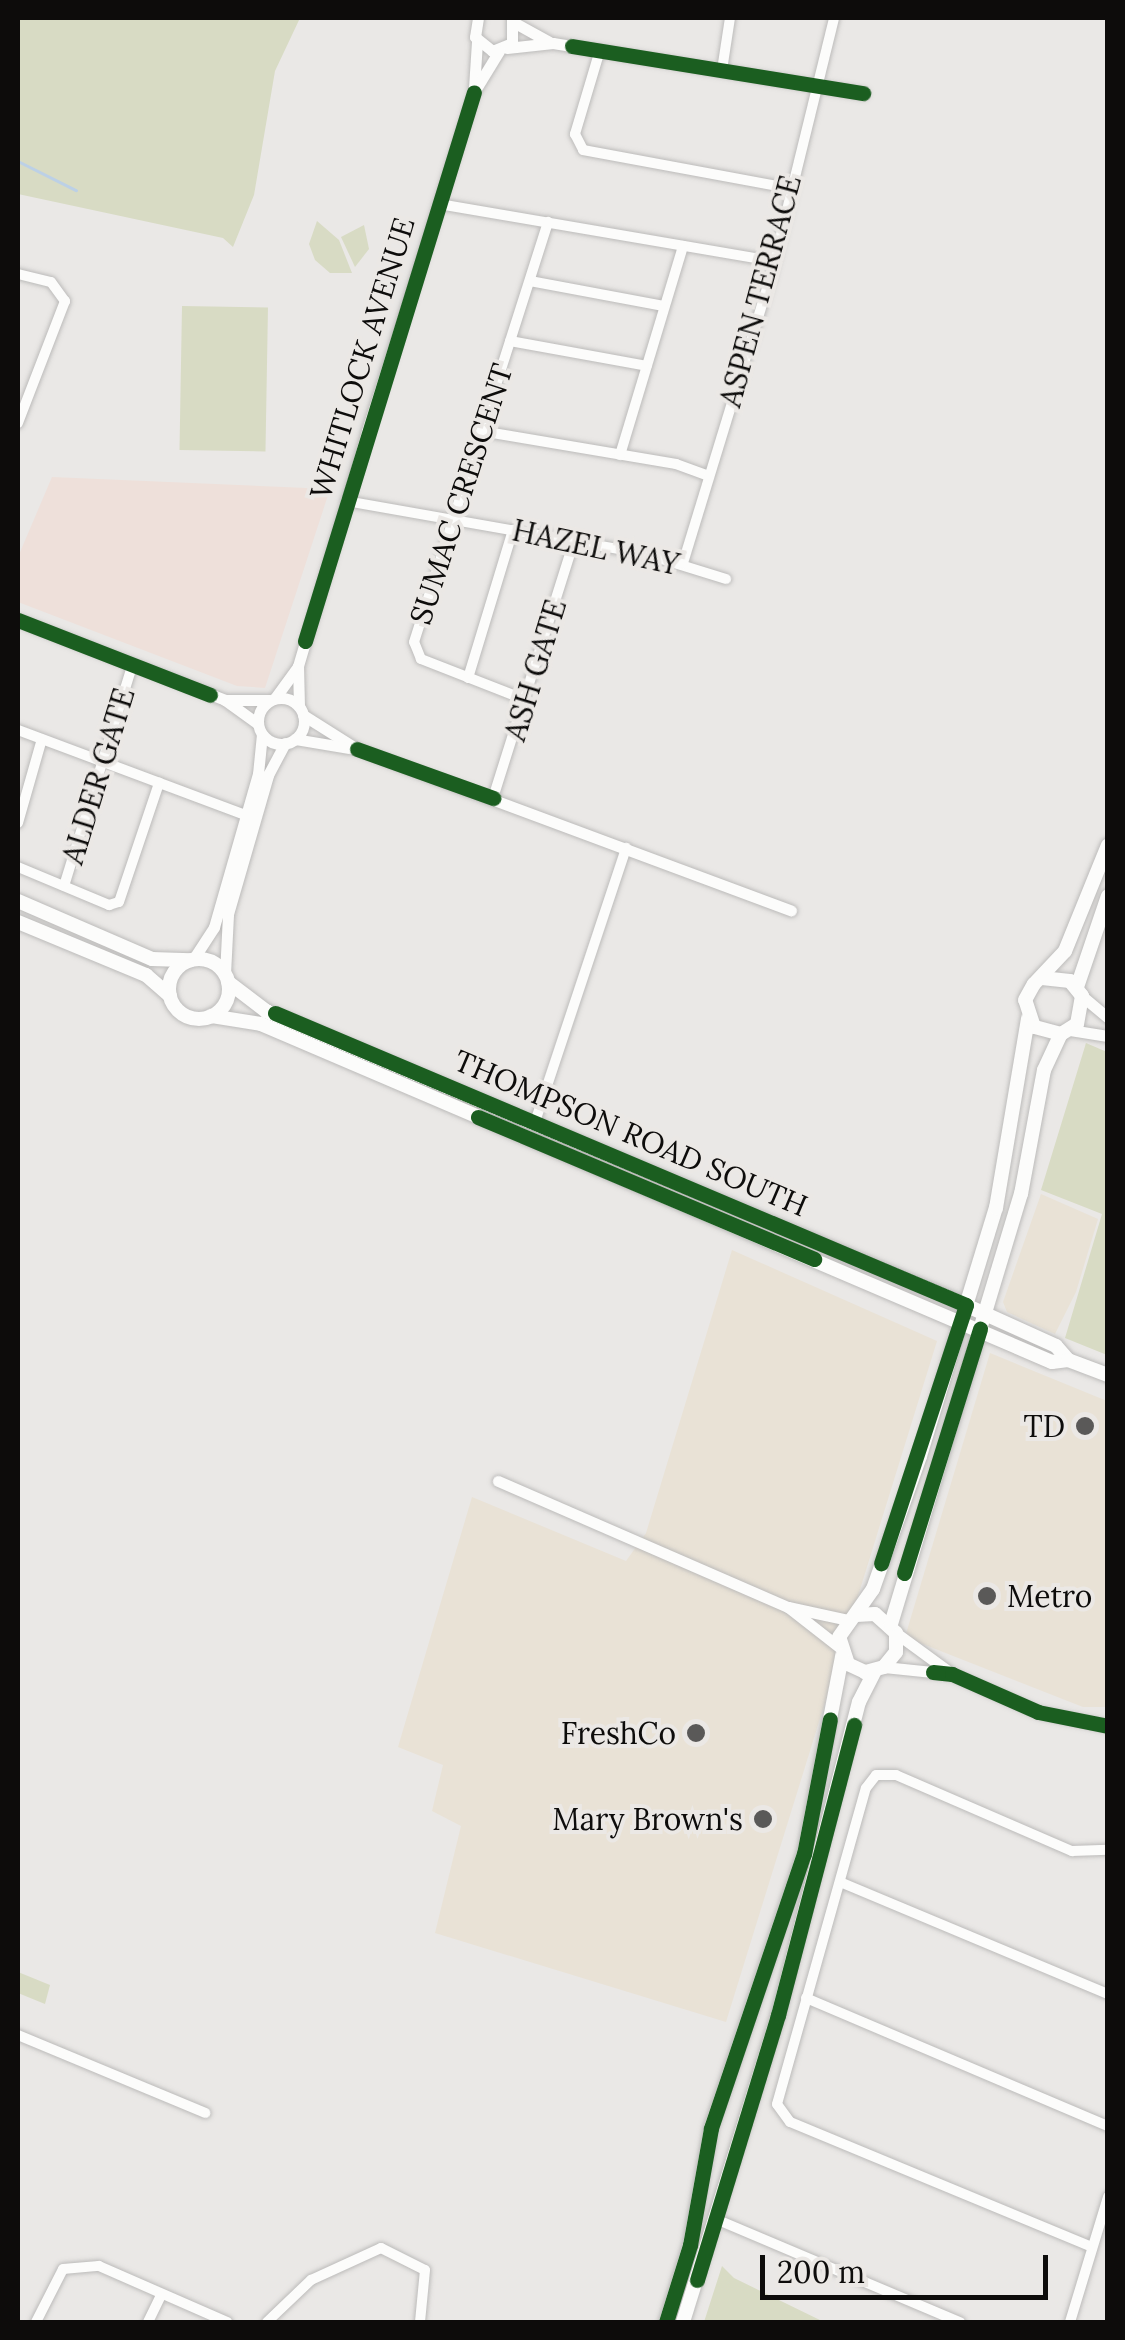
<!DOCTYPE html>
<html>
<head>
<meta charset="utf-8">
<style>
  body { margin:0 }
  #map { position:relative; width:1125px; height:2340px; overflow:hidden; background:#eae8e6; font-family:Lora,serif }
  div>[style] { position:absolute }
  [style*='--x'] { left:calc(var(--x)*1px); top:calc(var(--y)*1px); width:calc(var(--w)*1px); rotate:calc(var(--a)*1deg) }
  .commercial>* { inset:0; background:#e9e2d6 }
  .education>* { inset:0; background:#eee0da }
  .green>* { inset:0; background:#d8dbc4; transform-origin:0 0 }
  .stream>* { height:2.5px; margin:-1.25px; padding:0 1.25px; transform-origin:1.25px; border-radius:1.25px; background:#bcd0e6 }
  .roads { filter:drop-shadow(0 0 2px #bcbbba) drop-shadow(0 0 2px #bcbbba) }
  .minor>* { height:10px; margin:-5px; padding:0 5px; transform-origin:5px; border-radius:5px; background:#fcfcfb }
  .tertiary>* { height:11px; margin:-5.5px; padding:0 5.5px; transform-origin:5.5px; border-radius:5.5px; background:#fcfcfb }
  .tertiary>.ring { margin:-5.5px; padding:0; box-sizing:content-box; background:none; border:11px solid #fcfcfb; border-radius:50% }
  .secondary>* { height:14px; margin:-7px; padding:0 7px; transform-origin:7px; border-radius:7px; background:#fcfcfb }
  .secondary>.ring { margin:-7px; padding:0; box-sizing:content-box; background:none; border:14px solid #fcfcfb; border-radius:50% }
  .cycleway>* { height:15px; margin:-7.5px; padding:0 7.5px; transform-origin:7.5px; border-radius:7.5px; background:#1b5e20 }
  .dots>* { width:28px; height:28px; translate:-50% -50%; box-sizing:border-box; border:5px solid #ebe8e5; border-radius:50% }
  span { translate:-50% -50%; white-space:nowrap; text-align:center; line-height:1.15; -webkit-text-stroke:8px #ebe8e5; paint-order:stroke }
  .street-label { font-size:30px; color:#0d0c0b }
  .poi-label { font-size:30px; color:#0d0c0b }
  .right { translate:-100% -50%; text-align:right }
  .left { translate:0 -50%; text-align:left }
  .frame { position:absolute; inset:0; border:20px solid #0d0c0b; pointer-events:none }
  .scale { position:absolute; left:760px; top:2255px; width:288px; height:45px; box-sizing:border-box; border:5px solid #0d0c0b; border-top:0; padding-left:12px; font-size:30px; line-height:35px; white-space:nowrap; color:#0d0c0b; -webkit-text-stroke:8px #ebe8e5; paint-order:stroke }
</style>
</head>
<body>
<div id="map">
  <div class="commercial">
    <div style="clip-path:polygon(1041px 1194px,1098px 1219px,1076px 1292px,1055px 1334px,1007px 1312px,1003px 1302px)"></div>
    <div style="clip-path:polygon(732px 1250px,937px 1341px,726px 2022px,435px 1933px,461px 1826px,432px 1811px,443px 1765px,398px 1747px,472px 1497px,626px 1561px,646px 1533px)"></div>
    <div style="clip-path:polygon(990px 1353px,1107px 1401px,1107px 1707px,1083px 1707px,905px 1637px)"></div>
  </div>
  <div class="education">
    <div style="clip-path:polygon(52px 477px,330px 489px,265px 688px,237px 686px,18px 602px,18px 557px)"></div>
  </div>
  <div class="green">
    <div style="clip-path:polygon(18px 18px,300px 18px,275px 71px,254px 195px,233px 247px,223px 238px,18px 194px)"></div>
    <div style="clip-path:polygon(317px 221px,339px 240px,352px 273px,330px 273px,315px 260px,309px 244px)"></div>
    <div style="clip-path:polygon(364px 225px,369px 249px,355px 267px,341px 237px)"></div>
    <div style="left:182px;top:306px;width:86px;height:144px;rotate:1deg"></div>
    <div style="clip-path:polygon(1086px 1043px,1107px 1052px,1107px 1355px,1065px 1338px,1102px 1214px,1041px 1190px)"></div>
    <div style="clip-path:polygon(18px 1972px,50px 1985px,45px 2004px,18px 1993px)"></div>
    <div style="clip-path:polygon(722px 2266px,734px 2278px,824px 2322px,704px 2322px)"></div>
  </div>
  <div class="stream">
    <div style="--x:18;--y:161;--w:65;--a:26.6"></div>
  </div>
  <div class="roads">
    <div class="minor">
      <div style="--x:600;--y:50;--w:88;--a:106.6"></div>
      <div style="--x:575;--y:134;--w:18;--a:63"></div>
      <div style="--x:583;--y:150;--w:208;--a:10.5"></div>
      <div style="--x:722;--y:70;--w:53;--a:-81.3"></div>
      <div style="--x:439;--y:204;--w:339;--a:9.7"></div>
      <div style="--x:18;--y:274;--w:34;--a:14"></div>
      <div style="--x:51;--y:282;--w:24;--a:54"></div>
      <div style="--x:65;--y:301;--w:131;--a:111.1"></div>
      <div style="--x:530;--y:281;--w:136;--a:10.6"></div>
      <div style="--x:510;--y:341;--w:139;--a:10.3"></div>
      <div style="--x:481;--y:431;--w:198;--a:9.6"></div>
      <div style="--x:676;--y:464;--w:35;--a:20"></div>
      <div style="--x:620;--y:455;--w:218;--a:-73.2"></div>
      <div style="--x:346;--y:501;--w:301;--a:10"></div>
      <div style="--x:642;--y:553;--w:88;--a:17.2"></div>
      <div style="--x:683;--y:563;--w:297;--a:-73"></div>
      <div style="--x:770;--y:279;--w:269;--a:-76.2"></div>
      <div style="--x:468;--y:678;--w:155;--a:-73.1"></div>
      <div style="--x:526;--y:700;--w:113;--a:-158.7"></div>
      <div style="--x:421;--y:659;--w:18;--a:-112"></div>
      <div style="--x:414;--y:642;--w:441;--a:-72.3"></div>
      <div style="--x:18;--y:730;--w:249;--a:20.5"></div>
      <div style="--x:493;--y:798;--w:269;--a:-72.5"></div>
      <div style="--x:18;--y:823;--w:87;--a:-74.1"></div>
      <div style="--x:18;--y:867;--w:99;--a:22.7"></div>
      <div style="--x:109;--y:905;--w:10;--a:-17"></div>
      <div style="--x:119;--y:902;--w:126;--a:-71.4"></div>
      <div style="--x:64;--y:886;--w:230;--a:-72.8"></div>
      <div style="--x:535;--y:1122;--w:289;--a:-71.6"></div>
      <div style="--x:840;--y:1882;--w:290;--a:22.7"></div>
      <div style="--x:806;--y:1998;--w:328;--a:23"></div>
      <div style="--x:18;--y:2035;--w:203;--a:22.6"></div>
      <div style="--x:718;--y:2220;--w:263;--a:22.9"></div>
      <div style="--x:1092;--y:2247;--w:327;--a:-157.5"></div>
      <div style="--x:790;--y:2122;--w:22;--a:-126"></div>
      <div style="--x:777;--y:2104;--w:328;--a:-74.3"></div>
      <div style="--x:866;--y:1788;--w:16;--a:-52"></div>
      <div style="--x:876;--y:1775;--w:20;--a:0"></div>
      <div style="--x:896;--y:1775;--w:192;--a:23.4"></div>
      <div style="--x:1072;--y:1851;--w:36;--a:-2"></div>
      <div style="--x:36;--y:2322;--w:59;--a:-63"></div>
      <div style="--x:63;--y:2269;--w:36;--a:-5"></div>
      <div style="--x:99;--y:2266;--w:140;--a:23.6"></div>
      <div style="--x:148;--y:2322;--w:30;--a:-64"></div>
      <div style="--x:267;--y:2322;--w:61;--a:-43.7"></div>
      <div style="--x:311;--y:2280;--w:77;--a:-24.6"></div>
      <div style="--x:381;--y:2248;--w:49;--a:26.6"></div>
      <div style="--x:425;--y:2270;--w:52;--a:95.5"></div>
      <div style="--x:1070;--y:2322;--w:131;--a:-73.1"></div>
    </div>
    <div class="tertiary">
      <div style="--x:478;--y:18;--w:19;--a:99"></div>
      <div style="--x:475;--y:37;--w:22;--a:39"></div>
      <div style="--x:492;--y:51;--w:22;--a:-22"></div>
      <div style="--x:512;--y:43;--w:25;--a:-90"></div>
      <div style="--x:515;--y:23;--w:39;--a:29"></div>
      <div style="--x:507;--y:48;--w:46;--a:-6.2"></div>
      <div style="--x:553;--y:43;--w:314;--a:9.2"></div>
      <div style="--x:474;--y:88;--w:47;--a:-86.3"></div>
      <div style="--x:18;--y:620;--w:222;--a:21.1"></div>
      <div style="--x:225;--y:700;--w:39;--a:36"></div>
      <div class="ring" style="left:258px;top:698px;width:35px;height:35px"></div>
      <div style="--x:275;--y:698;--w:39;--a:-54"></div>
      <div style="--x:225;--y:700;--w:44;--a:0"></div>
      <div style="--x:299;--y:706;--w:40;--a:-91.4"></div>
      <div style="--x:298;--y:666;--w:245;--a:-73.6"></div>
      <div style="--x:367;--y:431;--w:355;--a:-72.5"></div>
      <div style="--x:474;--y:92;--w:48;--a:-58.6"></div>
      <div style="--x:303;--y:715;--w:64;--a:32.2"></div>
      <div style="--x:357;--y:749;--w:463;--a:20.4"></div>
      <div style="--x:295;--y:739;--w:54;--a:9.6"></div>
      <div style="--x:194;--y:958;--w:37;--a:-57"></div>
      <div style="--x:214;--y:927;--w:159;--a:-74"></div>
      <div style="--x:258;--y:774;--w:40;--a:-84.3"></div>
      <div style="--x:225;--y:974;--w:60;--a:-87.1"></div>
      <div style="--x:228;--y:914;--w:145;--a:-73.9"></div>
      <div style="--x:268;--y:775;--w:36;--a:-62"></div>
      <div style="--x:1082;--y:996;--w:34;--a:40"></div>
      <div style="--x:1070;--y:1030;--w:38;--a:9"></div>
      <div style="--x:498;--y:1481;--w:316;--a:23.5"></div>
      <div style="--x:896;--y:1633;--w:69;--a:36.2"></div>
      <div style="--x:839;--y:1647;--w:65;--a:-141.9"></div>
      <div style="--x:788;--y:1607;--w:61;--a:12.2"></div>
      <div style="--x:884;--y:1667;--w:68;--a:5.9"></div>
      <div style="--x:952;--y:1674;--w:94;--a:23.8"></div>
      <div style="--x:1038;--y:1712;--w:71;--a:11.3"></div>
    </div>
    <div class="secondary">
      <div style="--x:18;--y:901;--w:146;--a:23.4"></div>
      <div style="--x:152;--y:959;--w:38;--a:2"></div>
      <div style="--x:18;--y:922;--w:139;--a:22.5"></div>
      <div style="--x:146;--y:975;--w:32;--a:41"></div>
      <div class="ring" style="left:169px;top:959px;width:46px;height:46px"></div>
      <div style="--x:1042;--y:978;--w:28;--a:6"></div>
      <div style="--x:1070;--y:981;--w:19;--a:51"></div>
      <div style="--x:1082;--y:996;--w:28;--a:100"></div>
      <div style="--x:1077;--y:1024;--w:19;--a:148"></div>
      <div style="--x:1061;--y:1034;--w:28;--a:-165"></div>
      <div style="--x:1034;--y:1027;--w:28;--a:-108"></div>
      <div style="--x:1025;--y:1000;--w:18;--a:-61"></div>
      <div style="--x:1034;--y:984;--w:45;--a:-46.8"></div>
      <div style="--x:1065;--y:951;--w:114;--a:-67.9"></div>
      <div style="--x:228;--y:982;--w:48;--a:37.3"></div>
      <div style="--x:266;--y:1011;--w:744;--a:22.77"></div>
      <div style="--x:952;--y:1299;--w:114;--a:24.3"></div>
      <div style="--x:1056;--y:1346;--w:18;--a:49"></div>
      <div style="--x:1077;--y:987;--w:96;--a:-71.2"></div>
      <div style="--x:211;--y:1016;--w:51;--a:9.1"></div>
      <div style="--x:261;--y:1024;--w:860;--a:23.14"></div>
      <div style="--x:1052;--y:1362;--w:16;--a:-7"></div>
      <div style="--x:1068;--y:1360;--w:43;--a:20.6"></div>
      <div style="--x:856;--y:1615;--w:19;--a:-3"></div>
      <div style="--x:875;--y:1614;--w:28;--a:42"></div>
      <div style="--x:896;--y:1633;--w:19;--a:90"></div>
      <div style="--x:896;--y:1652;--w:19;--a:129"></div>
      <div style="--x:884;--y:1667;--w:20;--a:165"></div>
      <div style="--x:865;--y:1672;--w:19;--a:-155"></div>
      <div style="--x:848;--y:1664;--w:28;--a:-108"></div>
      <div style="--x:839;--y:1637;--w:59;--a:-54.7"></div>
      <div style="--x:873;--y:1589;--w:141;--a:-70.5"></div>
      <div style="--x:920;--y:1456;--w:259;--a:-73"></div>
      <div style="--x:996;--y:1208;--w:192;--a:-80.4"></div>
      <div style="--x:891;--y:1624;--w:449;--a:-73.2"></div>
      <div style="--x:1021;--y:1194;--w:126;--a:-79.5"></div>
      <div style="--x:1044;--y:1070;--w:40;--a:-65"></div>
      <div style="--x:666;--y:2322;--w:81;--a:-72.7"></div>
      <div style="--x:690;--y:2245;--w:119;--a:-79.8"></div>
      <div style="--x:711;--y:2128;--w:289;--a:-71.3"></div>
      <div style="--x:804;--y:1854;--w:202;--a:-79.1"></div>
      <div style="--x:683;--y:2322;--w:321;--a:-72.8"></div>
      <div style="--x:778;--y:2015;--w:323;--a:-75.5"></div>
      <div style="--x:859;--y:1702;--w:35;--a:-63"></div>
    </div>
  </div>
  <div class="cycleway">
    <div style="--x:572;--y:46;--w:295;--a:9.2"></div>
    <div style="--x:18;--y:620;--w:206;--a:21.3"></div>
    <div style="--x:305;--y:641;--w:574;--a:-72.89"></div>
    <div style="--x:357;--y:749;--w:145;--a:19.8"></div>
    <div style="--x:275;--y:1013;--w:750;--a:22.91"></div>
    <div style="--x:966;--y:1305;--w:272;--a:108.2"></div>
    <div style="--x:478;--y:1117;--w:365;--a:22.9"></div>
    <div style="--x:904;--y:1573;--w:256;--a:-72.7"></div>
    <div style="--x:933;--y:1672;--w:19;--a:6"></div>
    <div style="--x:952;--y:1674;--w:94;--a:23.8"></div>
    <div style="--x:1038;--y:1712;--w:71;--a:11.3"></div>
    <div style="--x:697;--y:2280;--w:277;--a:-73"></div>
    <div style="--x:778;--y:2015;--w:300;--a:-75.3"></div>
    <div style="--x:666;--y:2322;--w:81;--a:-72.7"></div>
    <div style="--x:690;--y:2245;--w:119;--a:-79.8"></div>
    <div style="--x:711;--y:2128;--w:289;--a:-71.3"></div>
    <div style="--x:804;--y:1854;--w:137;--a:-79.1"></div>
  </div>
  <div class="dots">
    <div style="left:1085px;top:1426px;background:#5a5958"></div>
    <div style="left:987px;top:1596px;background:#5a5958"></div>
    <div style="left:696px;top:1733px;background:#5a5958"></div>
    <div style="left:763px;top:1819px;background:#5a5958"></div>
  </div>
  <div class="street-label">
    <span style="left:760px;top:291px;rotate:-75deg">ASPEN TERRACE</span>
    <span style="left:362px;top:358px;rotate:-73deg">WHITLOCK AVENUE</span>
    <span style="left:461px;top:494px;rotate:-72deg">SUMAC CRESCENT</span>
    <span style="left:596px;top:547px;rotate:12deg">HAZEL WAY</span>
    <span style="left:535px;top:670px;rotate:-73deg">ASH GATE</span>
    <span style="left:98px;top:776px;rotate:-73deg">ALDER GATE</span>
    <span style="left:631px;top:1133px;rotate:23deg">THOMPSON ROAD SOUTH</span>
  </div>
  <div class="poi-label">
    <span class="right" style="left:1065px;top:1426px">TD</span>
    <span class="left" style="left:1007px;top:1596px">Metro</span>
    <span class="right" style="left:676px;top:1733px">FreshCo</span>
    <span class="right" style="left:743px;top:1819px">Mary Brown's</span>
  </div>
  <div class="frame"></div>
  <div class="scale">200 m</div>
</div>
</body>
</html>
